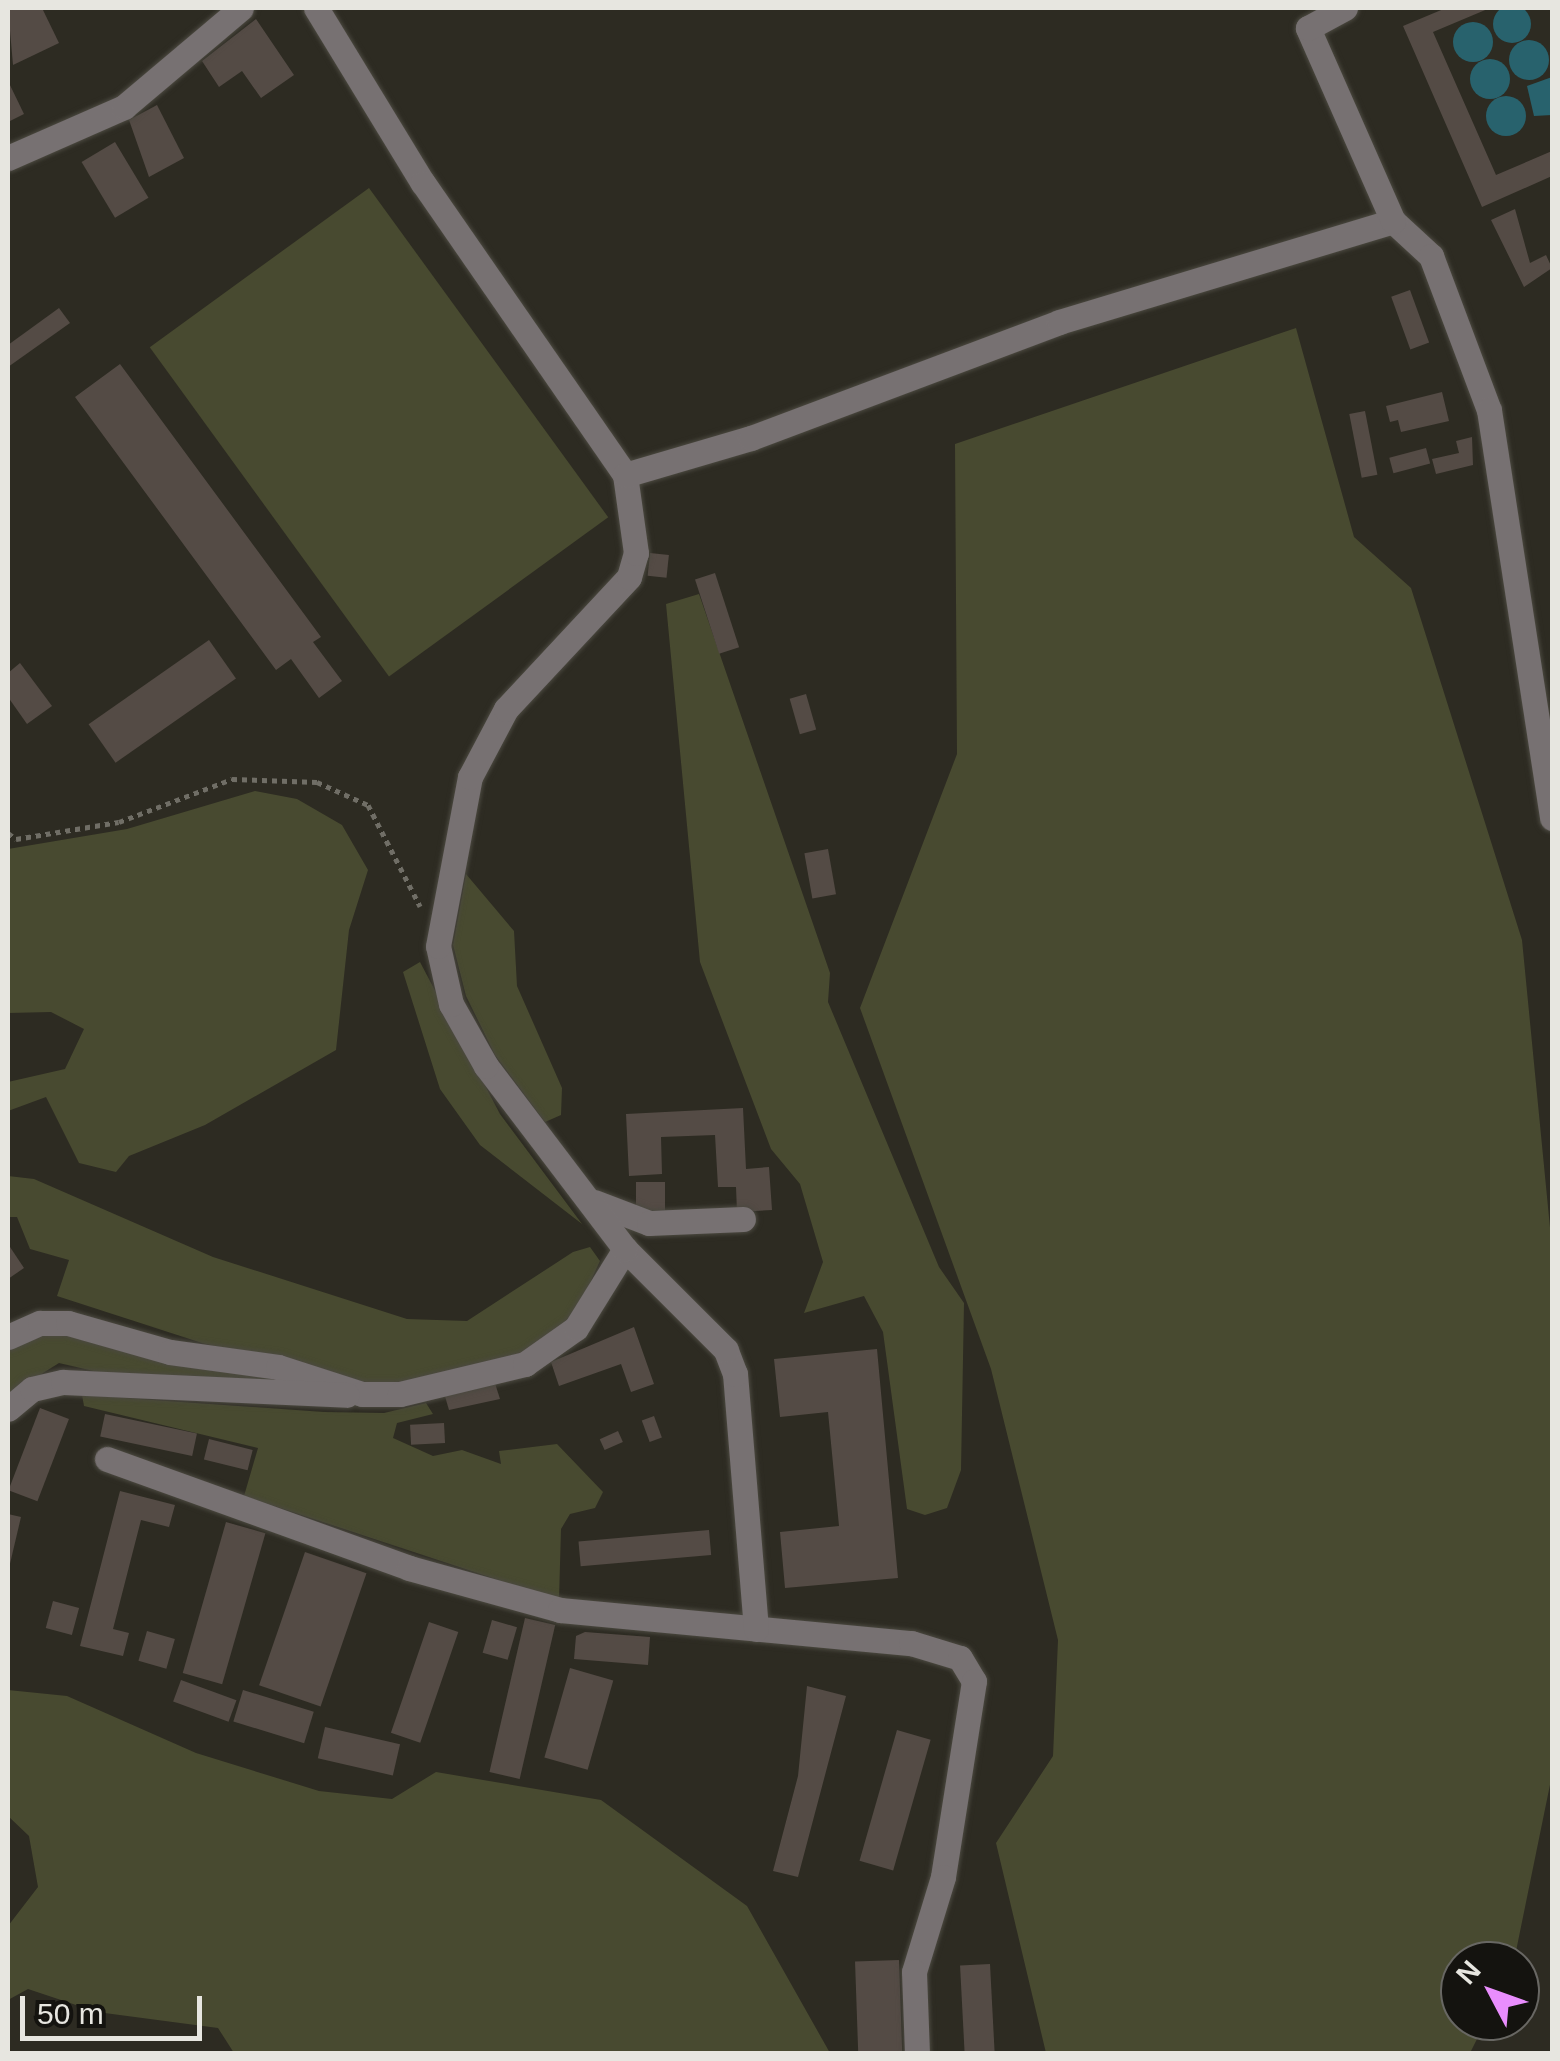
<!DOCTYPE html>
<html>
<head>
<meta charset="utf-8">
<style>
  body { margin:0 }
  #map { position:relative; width:1560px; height:2061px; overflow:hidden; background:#2d2b22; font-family:Helvetica,sans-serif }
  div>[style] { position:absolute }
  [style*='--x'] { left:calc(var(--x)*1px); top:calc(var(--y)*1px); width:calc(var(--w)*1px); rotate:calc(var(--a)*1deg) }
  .green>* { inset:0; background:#484a30; transform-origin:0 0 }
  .water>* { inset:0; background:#28626d }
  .round { border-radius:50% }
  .building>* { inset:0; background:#544b45; transform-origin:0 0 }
  .path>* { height:5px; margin-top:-2.5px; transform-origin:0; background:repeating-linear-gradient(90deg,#706e66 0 5px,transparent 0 10px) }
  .roads { filter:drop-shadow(0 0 2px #4b4940) drop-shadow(0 0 2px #4b4940) }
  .minor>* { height:25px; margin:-12.5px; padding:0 12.5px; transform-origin:12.5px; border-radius:12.5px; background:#777172 }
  span { translate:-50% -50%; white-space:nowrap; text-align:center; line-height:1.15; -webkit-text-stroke:8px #14130f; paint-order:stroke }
  .frame { position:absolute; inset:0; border:10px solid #e7e6e0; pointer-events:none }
  .north { position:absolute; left:1440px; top:1941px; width:100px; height:100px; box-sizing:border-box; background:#14130f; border:2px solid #686763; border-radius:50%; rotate:311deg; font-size:28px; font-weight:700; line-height:40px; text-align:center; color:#e7e6e0 }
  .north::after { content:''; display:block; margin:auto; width:35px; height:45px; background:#e98dfd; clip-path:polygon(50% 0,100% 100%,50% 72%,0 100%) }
  .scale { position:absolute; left:20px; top:1996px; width:182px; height:45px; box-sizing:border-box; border:5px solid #e7e6e0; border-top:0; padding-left:12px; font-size:30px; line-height:35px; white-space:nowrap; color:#e7e6e0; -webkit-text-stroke:8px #14130f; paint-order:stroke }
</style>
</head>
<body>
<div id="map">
  <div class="green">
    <div style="left:369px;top:188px;width:407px;height:271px;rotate:54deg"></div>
    <div style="clip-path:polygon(1296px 328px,1354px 537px,1411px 588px,1522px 940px,1552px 1248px,1552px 1775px,1514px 1961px,1460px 1961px,1460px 2021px,1486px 2021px,1470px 2053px,1046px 2053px,996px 1843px,1053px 1756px,1058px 1640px,991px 1369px,860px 1008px,957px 754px,955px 444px)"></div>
    <div style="clip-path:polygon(699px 594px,830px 973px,828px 1002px,939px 1267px,964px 1303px,961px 1470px,947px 1508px,925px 1515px,907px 1509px,883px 1332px,864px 1296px,804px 1313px,823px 1262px,800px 1184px,771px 1149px,700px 962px,666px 604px)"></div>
    <div style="clip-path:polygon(255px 791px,297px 799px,342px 825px,368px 870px,349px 930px,336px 1050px,205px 1125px,129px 1156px,116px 1172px,79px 1163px,46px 1097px,8px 1111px,8px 1082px,65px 1069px,84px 1029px,51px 1012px,8px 1013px,8px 849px,127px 829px)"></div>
    <div style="clip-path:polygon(466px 874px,514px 931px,517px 986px,562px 1088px,561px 1115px,545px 1122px,495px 1055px,466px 996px,453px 945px)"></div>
    <div style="clip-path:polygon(420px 962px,500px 1114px,582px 1224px,480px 1145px,440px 1089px,403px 972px)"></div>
    <div style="clip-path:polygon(8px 1176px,34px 1179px,213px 1257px,407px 1319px,467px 1321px,573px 1252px,590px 1247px,600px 1261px,572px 1322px,519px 1357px,391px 1388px,202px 1343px,57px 1296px,69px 1260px,30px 1249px,17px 1217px,8px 1217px)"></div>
    <div style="clip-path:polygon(57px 1331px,262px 1371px,260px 1384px,128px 1379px,59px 1363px,8px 1395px,8px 1349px)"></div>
    <div style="clip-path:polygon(82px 1395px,324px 1412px,384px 1413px,426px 1403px,433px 1414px,397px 1423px,393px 1438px,433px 1456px,462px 1450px,501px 1464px,499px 1451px,557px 1444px,603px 1492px,595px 1508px,570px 1514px,561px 1529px,559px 1600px,244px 1496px,258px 1448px,84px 1406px)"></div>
    <div style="clip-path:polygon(8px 1690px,67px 1696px,196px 1753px,319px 1791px,392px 1799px,436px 1772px,601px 1800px,747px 1906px,830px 2053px,234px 2053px,218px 2028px,97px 2012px,28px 1989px,8px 2000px,8px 1926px,38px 1887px,29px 1836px,8px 1816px)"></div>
  </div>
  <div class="water">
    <div class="round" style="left:1493px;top:5px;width:38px;height:38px"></div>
    <div class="round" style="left:1453px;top:22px;width:40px;height:40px"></div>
    <div class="round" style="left:1509px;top:40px;width:40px;height:40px"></div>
    <div class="round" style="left:1470px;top:59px;width:40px;height:40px"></div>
    <div style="clip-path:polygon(1552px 77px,1552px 115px,1534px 116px,1527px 86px)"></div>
    <div class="round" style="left:1486px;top:96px;width:40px;height:40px"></div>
  </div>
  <div class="building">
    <div style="clip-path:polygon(8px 8px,42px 8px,59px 43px,13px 65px)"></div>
    <div style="clip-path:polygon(1446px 8px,1490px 8px,1433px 32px,1496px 175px,1552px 151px,1552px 176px,1482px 207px,1403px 26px)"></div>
    <div style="clip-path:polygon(256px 19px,294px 75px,261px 98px,242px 71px,219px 87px,202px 61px)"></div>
    <div style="clip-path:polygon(8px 81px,24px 114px,8px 122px)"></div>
    <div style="clip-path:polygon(157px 105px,184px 158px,149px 177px,129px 120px)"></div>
    <div style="left:115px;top:142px;width:65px;height:39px;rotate:59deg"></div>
    <div style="clip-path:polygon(1515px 209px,1530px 263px,1546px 255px,1552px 268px,1524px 287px,1491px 220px)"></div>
    <div style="left:1410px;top:290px;width:56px;height:20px;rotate:70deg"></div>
    <div style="clip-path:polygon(59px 308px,70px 323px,8px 367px,8px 345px)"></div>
    <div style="clip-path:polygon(120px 364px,321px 637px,313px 642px,342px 681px,319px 698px,291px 659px,276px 670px,75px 397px)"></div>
    <div style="clip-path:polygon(1442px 392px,1449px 421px,1401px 432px,1398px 420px,1390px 422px,1386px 406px)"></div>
    <div style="left:1365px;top:411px;width:65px;height:16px;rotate:79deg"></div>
    <div style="clip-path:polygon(1472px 437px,1473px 465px,1436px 474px,1432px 459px,1459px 453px,1456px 441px)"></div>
    <div style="left:1426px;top:448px;width:16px;height:38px;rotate:75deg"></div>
    <div style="left:650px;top:553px;width:19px;height:23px;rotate:6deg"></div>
    <div style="left:715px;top:573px;width:78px;height:21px;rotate:72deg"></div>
    <div style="left:209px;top:640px;width:47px;height:147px;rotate:55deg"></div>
    <div style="clip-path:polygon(20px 663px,52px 706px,27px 724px,8px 697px,8px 673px)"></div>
    <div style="left:806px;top:694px;width:37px;height:17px;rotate:74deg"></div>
    <div style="left:828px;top:849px;width:46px;height:24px;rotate:80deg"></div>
    <div style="clip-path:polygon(743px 1108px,746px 1169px,769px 1167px,772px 1210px,737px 1212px,736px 1187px,718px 1187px,715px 1135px,661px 1137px,662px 1174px,629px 1176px,626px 1114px)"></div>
    <div style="left:636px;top:1182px;width:29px;height:28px"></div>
    <div style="clip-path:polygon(8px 1244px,24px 1268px,8px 1279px)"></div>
    <div style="clip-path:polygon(634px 1327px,654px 1384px,631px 1392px,621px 1364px,559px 1386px,551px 1362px)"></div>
    <div style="clip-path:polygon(877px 1349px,898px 1578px,785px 1588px,780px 1532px,839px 1526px,828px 1412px,780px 1417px,774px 1359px)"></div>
    <div style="clip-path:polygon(493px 1377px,500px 1399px,449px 1410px,444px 1393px)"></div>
    <div style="left:40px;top:1408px;width:31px;height:88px;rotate:21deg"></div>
    <div style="left:105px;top:1414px;width:94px;height:23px;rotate:12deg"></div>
    <div style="left:654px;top:1416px;width:23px;height:13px;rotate:70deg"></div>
    <div style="left:444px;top:1423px;width:20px;height:34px;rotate:87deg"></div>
    <div style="left:618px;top:1431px;width:12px;height:20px;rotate:66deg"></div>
    <div style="left:209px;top:1439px;width:45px;height:21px;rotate:14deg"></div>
    <div style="clip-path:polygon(120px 1491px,175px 1505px,169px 1527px,141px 1520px,113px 1629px,129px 1633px,123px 1656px,80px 1646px)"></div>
    <div style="clip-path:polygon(8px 1514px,21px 1517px,9px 1568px,8px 1568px)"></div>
    <div style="left:226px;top:1522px;width:41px;height:157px;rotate:16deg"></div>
    <div style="left:709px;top:1530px;width:25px;height:131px;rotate:85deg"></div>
    <div style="left:305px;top:1552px;width:65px;height:141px;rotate:19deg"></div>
    <div style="left:53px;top:1601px;width:27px;height:28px;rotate:15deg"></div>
    <div style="left:525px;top:1618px;width:31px;height:158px;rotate:13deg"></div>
    <div style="left:492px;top:1620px;width:26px;height:34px;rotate:16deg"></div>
    <div style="left:429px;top:1622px;width:31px;height:117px;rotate:19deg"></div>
    <div style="left:147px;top:1631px;width:29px;height:31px;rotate:16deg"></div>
    <div style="clip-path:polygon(585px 1632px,650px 1637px,648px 1665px,574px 1659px,576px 1636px)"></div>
    <div style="left:570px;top:1668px;width:45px;height:93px;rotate:16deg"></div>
    <div style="left:181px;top:1680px;width:59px;height:23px;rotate:20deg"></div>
    <div style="clip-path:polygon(807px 1686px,846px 1696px,798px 1877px,773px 1871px,798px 1776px)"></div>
    <div style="left:243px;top:1690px;width:74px;height:33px;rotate:17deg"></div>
    <div style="left:325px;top:1727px;width:77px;height:32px;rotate:13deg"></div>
    <div style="left:897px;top:1730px;width:35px;height:136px;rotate:16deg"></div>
    <div style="left:899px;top:1960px;width:94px;height:44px;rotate:88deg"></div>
    <div style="left:990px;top:1964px;width:90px;height:30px;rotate:87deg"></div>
  </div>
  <div class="path">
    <div style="--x:8;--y:833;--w:10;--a:37"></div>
    <div style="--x:16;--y:839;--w:104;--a:-9.4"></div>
    <div style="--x:119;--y:822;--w:121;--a:-20.8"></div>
    <div style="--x:232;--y:779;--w:85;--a:2"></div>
    <div style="--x:317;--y:782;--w:56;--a:24.3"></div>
    <div style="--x:368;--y:805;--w:114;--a:62.8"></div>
  </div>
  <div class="roads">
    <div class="minor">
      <div style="--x:316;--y:8;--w:205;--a:58.6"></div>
      <div style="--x:423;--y:183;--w:355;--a:55.3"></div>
      <div style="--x:8;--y:158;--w:127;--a:-23.7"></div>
      <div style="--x:124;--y:107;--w:153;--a:-40.2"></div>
      <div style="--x:1393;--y:221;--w:52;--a:42.6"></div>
      <div style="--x:1431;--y:256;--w:165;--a:69.4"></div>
      <div style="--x:1489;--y:410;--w:413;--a:81.2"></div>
      <div style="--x:594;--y:1202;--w:59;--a:20.9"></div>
      <div style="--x:649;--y:1223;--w:94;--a:-2.4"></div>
      <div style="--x:8;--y:1337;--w:35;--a:-24"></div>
      <div style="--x:40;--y:1323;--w:28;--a:0"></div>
      <div style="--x:68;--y:1323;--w:106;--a:15.9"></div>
      <div style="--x:170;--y:1352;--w:109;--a:7.9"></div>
      <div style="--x:278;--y:1367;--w:88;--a:17.8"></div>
      <div style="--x:362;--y:1394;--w:38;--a:0"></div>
      <div style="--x:400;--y:1394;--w:129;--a:-13.5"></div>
      <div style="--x:525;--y:1364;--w:62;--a:-35.2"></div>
      <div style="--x:576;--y:1328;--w:93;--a:-58.2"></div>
      <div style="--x:8;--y:1409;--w:31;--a:-40"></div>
      <div style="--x:32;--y:1389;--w:32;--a:-13"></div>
      <div style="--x:63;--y:1382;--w:284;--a:2.6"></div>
      <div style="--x:107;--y:1459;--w:321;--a:19.8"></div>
      <div style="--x:409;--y:1568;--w:157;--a:15.5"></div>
      <div style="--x:560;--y:1610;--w:353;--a:5.4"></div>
      <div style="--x:911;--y:1643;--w:51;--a:17"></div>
      <div style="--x:960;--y:1658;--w:27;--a:59"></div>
      <div style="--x:974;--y:1681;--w:198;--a:99"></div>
      <div style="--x:943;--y:1877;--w:99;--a:107"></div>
      <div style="--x:914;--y:1972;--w:82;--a:87.9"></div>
      <div style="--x:756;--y:1629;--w:256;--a:-94.7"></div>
      <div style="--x:735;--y:1374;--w:26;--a:-111"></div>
      <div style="--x:726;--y:1350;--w:143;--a:-135"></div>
      <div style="--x:625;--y:1249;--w:230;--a:-127.2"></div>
      <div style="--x:486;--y:1066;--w:71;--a:-119.4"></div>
      <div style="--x:451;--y:1004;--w:59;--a:-102.6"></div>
      <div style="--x:438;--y:946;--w:172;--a:-79.3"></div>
      <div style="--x:470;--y:777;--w:77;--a:-62.1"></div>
      <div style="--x:506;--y:709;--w:180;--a:-47"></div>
      <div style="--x:629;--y:577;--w:25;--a:-74"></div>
      <div style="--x:636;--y:553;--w:79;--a:-98"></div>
      <div style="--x:625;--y:475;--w:131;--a:-16.4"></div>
      <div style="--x:751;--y:438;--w:329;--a:-20.6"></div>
      <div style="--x:1059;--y:322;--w:349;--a:-16.8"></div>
      <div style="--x:1393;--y:221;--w:211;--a:-113.8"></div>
      <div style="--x:1308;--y:28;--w:42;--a:-28.4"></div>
    </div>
  </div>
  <div class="frame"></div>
  <div class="north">N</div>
  <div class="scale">50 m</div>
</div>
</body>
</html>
